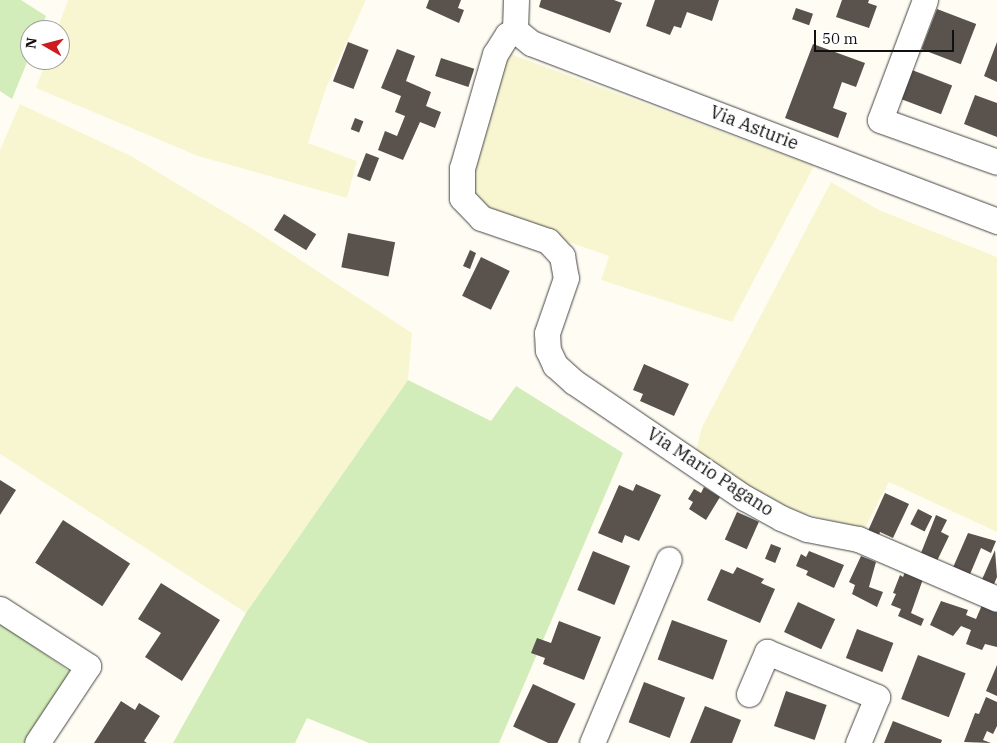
<!DOCTYPE html>
<html>
<head>
<meta charset="utf-8">
<style>
  body { margin:0 }
  #map { position:relative; width:997px; height:743px; overflow:hidden; background:#fffdf3; font-family:"IBM Plex Serif",serif }
  div>[style] { position:absolute }
  [style*='--x'] { left:calc(var(--x)*1px); top:calc(var(--y)*1px); width:calc(var(--w)*1px); rotate:calc(var(--a)*1deg) }
  .farmland>* { inset:0; background:#f8f6d1 }
  .green>* { inset:0; background:#d2edb9 }
  .building>* { inset:0; background:#5a524c; transform-origin:0 0 }
  .roads { filter:drop-shadow(0 0 1px #434343) drop-shadow(0 0 1px #434343) }
  .minor>* { height:25px; margin:-12.5px; padding:0 12.5px; transform-origin:12.5px; border-radius:12.5px; background:#fff }
  span { translate:-50% -50%; white-space:nowrap; text-align:center; line-height:1.15; -webkit-text-stroke:5px #fff; paint-order:stroke }
  .street-label { font-size:18px; color:#101010 }
  .north { position:absolute; left:20px; top:20px; width:50px; height:50px; box-sizing:border-box; background:#fff; border:1px solid #9f9f9f; border-radius:50%; rotate:278deg; font-size:14px; font-weight:700; line-height:20px; text-align:center; color:#101010 }
  .north::after { content:''; display:block; margin:auto; width:18px; height:22px; background:#cc1c1d; clip-path:polygon(50% 0,100% 100%,50% 72%,0 100%) }
  .scale { position:absolute; left:814px; top:30px; width:140px; height:22px; box-sizing:border-box; border:2px solid #101010; border-top:0; padding-left:6px; font-size:15px; line-height:18px; white-space:nowrap; color:#101010; -webkit-text-stroke:4px #fff; paint-order:stroke }
</style>
</head>
<body>
<div id="map">
  <div class="farmland">
    <div style="clip-path:polygon(68px 0,366px 0,326px 88px,308px 143px,357px 161px,347px 198px,198px 156px,36px 88px,46px 60px,60px 60px,60px 30px,57px 30px)"></div>
    <div style="clip-path:polygon(508px 53px,814px 166px,732px 322px,601px 280px,609px 256px,477px 210px,470px 168px)"></div>
    <div style="clip-path:polygon(20px 104px,131px 156px,253px 229px,412px 333px,408px 380px,246px 613px,0 454px,0 150px)"></div>
    <div style="clip-path:polygon(831px 182px,879px 210px,997px 257px,997px 532px,889px 482px,864px 529px,770px 504px,695px 455px,702px 427px)"></div>
  </div>
  <div class="green">
    <div style="clip-path:polygon(0 0,21px 0,46px 16px,40px 30px,30px 30px,30px 55px,12px 99px,0 91px)"></div>
    <div style="clip-path:polygon(408px 380px,491px 421px,516px 386px,623px 453px,499px 743px,369px 743px,307px 718px,295px 743px,173px 743px,246px 613px)"></div>
    <div style="clip-path:polygon(0 623px,72px 673px,26px 743px,0 743px)"></div>
  </div>
  <div class="building">
    <div style="clip-path:polygon(429px 0,461px 0,458px 8px,464px 10px,459px 23px,426px 8px)"></div>
    <div style="clip-path:polygon(541px 0,614px 0,622px 3px,610px 33px,539px 7px)"></div>
    <div style="clip-path:polygon(655px 0,719px 0,712px 21px,687px 12px,681px 28px,674px 26px,670px 35px,646px 26px)"></div>
    <div style="clip-path:polygon(842px 0,869px 0,868px 3px,877px 6px,869px 28px,836px 17px)"></div>
    <div style="left:796px;top:8px;width:18px;height:12px;rotate:19deg"></div>
    <div style="left:937px;top:9px;width:42px;height:43px;rotate:21deg"></div>
    <div style="left:348px;top:42px;width:22px;height:42px;rotate:21deg"></div>
    <div style="clip-path:polygon(997px 42px,997px 82px,984px 76px)"></div>
    <div style="clip-path:polygon(813px 44px,865px 63px,856px 87px,842px 82px,833px 108px,847px 113px,838px 138px,785px 118px)"></div>
    <div style="clip-path:polygon(397px 49px,415px 56px,406px 81px,431px 92px,426px 106px,441px 112px,435px 128px,420px 122px,403px 160px,378px 150px,385px 131px,397px 136px,405px 116px,395px 112px,401px 96px,381px 88px)"></div>
    <div style="left:441px;top:58px;width:35px;height:19px;rotate:18deg"></div>
    <div style="left:912px;top:70px;width:43px;height:31px;rotate:21deg"></div>
    <div style="clip-path:polygon(975px 95px,997px 103px,997px 137px,964px 124px)"></div>
    <div style="left:355px;top:118px;width:9px;height:12px;rotate:21deg"></div>
    <div style="left:366px;top:153px;width:14px;height:25px;rotate:21deg"></div>
    <div style="left:284px;top:214px;width:38px;height:19px;rotate:32deg"></div>
    <div style="left:348px;top:233px;width:48px;height:35px;rotate:11deg"></div>
    <div style="clip-path:polygon(470px 250px,476px 253px,470px 269px,463px 266px)"></div>
    <div style="left:481px;top:257px;width:32px;height:43px;rotate:26deg"></div>
    <div style="clip-path:polygon(644px 364px,689px 384px,674px 416px,640px 401px,643px 394px,633px 390px)"></div>
    <div style="clip-path:polygon(0 480px,16px 490px,0 515px)"></div>
    <div style="clip-path:polygon(636px 484px,661px 495px,639px 541px,625px 535px,622px 543px,598px 533px,619px 485px,633px 491px)"></div>
    <div style="clip-path:polygon(704px 487px,720px 497px,706px 520px,689px 509px,693px 502px,688px 499px,694px 489px,701px 493px)"></div>
    <div style="clip-path:polygon(885px 493px,909px 504px,893px 538px,880px 532px,878px 538px,867px 533px)"></div>
    <div style="left:918px;top:509px;width:16px;height:17px;rotate:27deg"></div>
    <div style="left:737px;top:512px;width:24px;height:30px;rotate:24deg"></div>
    <div style="clip-path:polygon(936px 515px,947px 520px,941px 532px,949px 536px,935px 565px,919px 558px)"></div>
    <div style="left:63px;top:520px;width:80px;height:51px;rotate:33deg"></div>
    <div style="clip-path:polygon(968px 533px,996px 541px,991px 553px,981px 548px,968px 579px,951px 572px)"></div>
    <div style="left:771px;top:544px;width:11px;height:16px;rotate:22deg"></div>
    <div style="clip-path:polygon(995px 550px,997px 577px,992px 589px,980px 584px)"></div>
    <div style="left:593px;top:551px;width:40px;height:42px;rotate:22deg"></div>
    <div style="clip-path:polygon(809px 551px,844px 565px,834px 588px,806px 575px,808px 571px,796px 566px,801px 554px,806px 557px)"></div>
    <div style="clip-path:polygon(861px 556px,876px 562px,869px 587px,883px 592px,877px 607px,852px 594px,855px 585px,849px 582px)"></div>
    <div style="clip-path:polygon(737px 567px,764px 579px,761px 583px,775px 589px,760px 623px,707px 600px,721px 569px,733px 574px)"></div>
    <div style="clip-path:polygon(905px 572px,923px 579px,911px 613px,924px 619px,921px 626px,898px 616px,901px 609px,891px 605px,896px 594px,893px 593px,900px 575px,903px 577px)"></div>
    <div style="clip-path:polygon(161px 583px,220px 620px,182px 681px,145px 657px,161px 633px,138px 619px)"></div>
    <div style="clip-path:polygon(941px 601px,968px 610px,966px 615px,976px 619px,982px 605px,997px 612px,997px 647px,985px 644px,982px 650px,966px 644px,971px 630px,961px 626px,953px 636px,930px 625px)"></div>
    <div style="left:798px;top:602px;width:41px;height:33px;rotate:25deg"></div>
    <div style="left:672px;top:620px;width:59px;height:42px;rotate:20deg"></div>
    <div style="clip-path:polygon(559px 621px,601px 637px,584px 680px,543px 664px,545px 658px,531px 653px,537px 638px,551px 643px)"></div>
    <div style="left:857px;top:629px;width:39px;height:31px;rotate:21deg"></div>
    <div style="left:918px;top:655px;width:51px;height:47px;rotate:21deg"></div>
    <div style="clip-path:polygon(997px 665px,997px 696px,986px 691px)"></div>
    <div style="left:644px;top:682px;width:44px;height:43px;rotate:21deg"></div>
    <div style="left:533px;top:684px;width:47px;height:47px;rotate:25deg"></div>
    <div style="left:786px;top:691px;width:43px;height:37px;rotate:19deg"></div>
    <div style="clip-path:polygon(986px 697px,997px 702px,997px 726px,993px 734px,987px 731px,983px 740px,991px 743px,964px 742px,975px 713px,979px 714px)"></div>
    <div style="clip-path:polygon(121px 701px,135px 710px,139px 703px,160px 716px,144px 741px,147px 743px,94px 743px)"></div>
    <div style="clip-path:polygon(705px 706px,741px 720px,732px 743px,690px 743px)"></div>
    <div style="clip-path:polygon(893px 721px,942px 740px,941px 743px,884px 743px)"></div>
  </div>
  <div class="roads">
    <div class="minor">
      <div style="--x:516;--y:0;--w:30;--a:92"></div>
      <div style="--x:515;--y:30;--w:21;--a:39"></div>
      <div style="--x:531;--y:43;--w:499;--a:20.9"></div>
      <div style="--x:925;--y:0;--w:128;--a:110.6"></div>
      <div style="--x:880;--y:120;--w:124;--a:19.7"></div>
      <div style="--x:515;--y:30;--w:9;--a:148"></div>
      <div style="--x:507;--y:35;--w:22;--a:122"></div>
      <div style="--x:495;--y:54;--w:119;--a:106.1"></div>
      <div style="--x:462;--y:168;--w:30;--a:90"></div>
      <div style="--x:462;--y:198;--w:28;--a:46"></div>
      <div style="--x:481;--y:218;--w:71;--a:18.9"></div>
      <div style="--x:548;--y:241;--w:21;--a:47"></div>
      <div style="--x:562;--y:256;--w:22;--a:80"></div>
      <div style="--x:566;--y:278;--w:58;--a:109.1"></div>
      <div style="--x:547;--y:333;--w:17;--a:87"></div>
      <div style="--x:548;--y:350;--w:17;--a:65"></div>
      <div style="--x:555;--y:365;--w:25;--a:42"></div>
      <div style="--x:574;--y:382;--w:207;--a:34.2"></div>
      <div style="--x:745;--y:498;--w:41;--a:29.1"></div>
      <div style="--x:781;--y:518;--w:28;--a:23"></div>
      <div style="--x:807;--y:529;--w:52;--a:11.1"></div>
      <div style="--x:858;--y:539;--w:151;--a:23.3"></div>
      <div style="--x:0;--y:609;--w:105;--a:32.9"></div>
      <div style="--x:88;--y:666;--w:92;--a:123.5"></div>
      <div style="--x:749;--y:694;--w:46;--a:-66.8"></div>
      <div style="--x:767;--y:652;--w:119;--a:22.2"></div>
      <div style="--x:877;--y:697;--w:50;--a:112.4"></div>
      <div style="--x:592;--y:743;--w:199;--a:-67.3"></div>
    </div>
  </div>
  <div class="street-label">
    <span style="left:754px;top:128px;rotate:21deg">Via Asturie</span>
    <span style="left:710px;top:472px;rotate:33deg">Via Mario Pagano</span>
  </div>
  <div class="north">N</div>
  <div class="scale">50 m</div>
</div>
</body>
</html>
